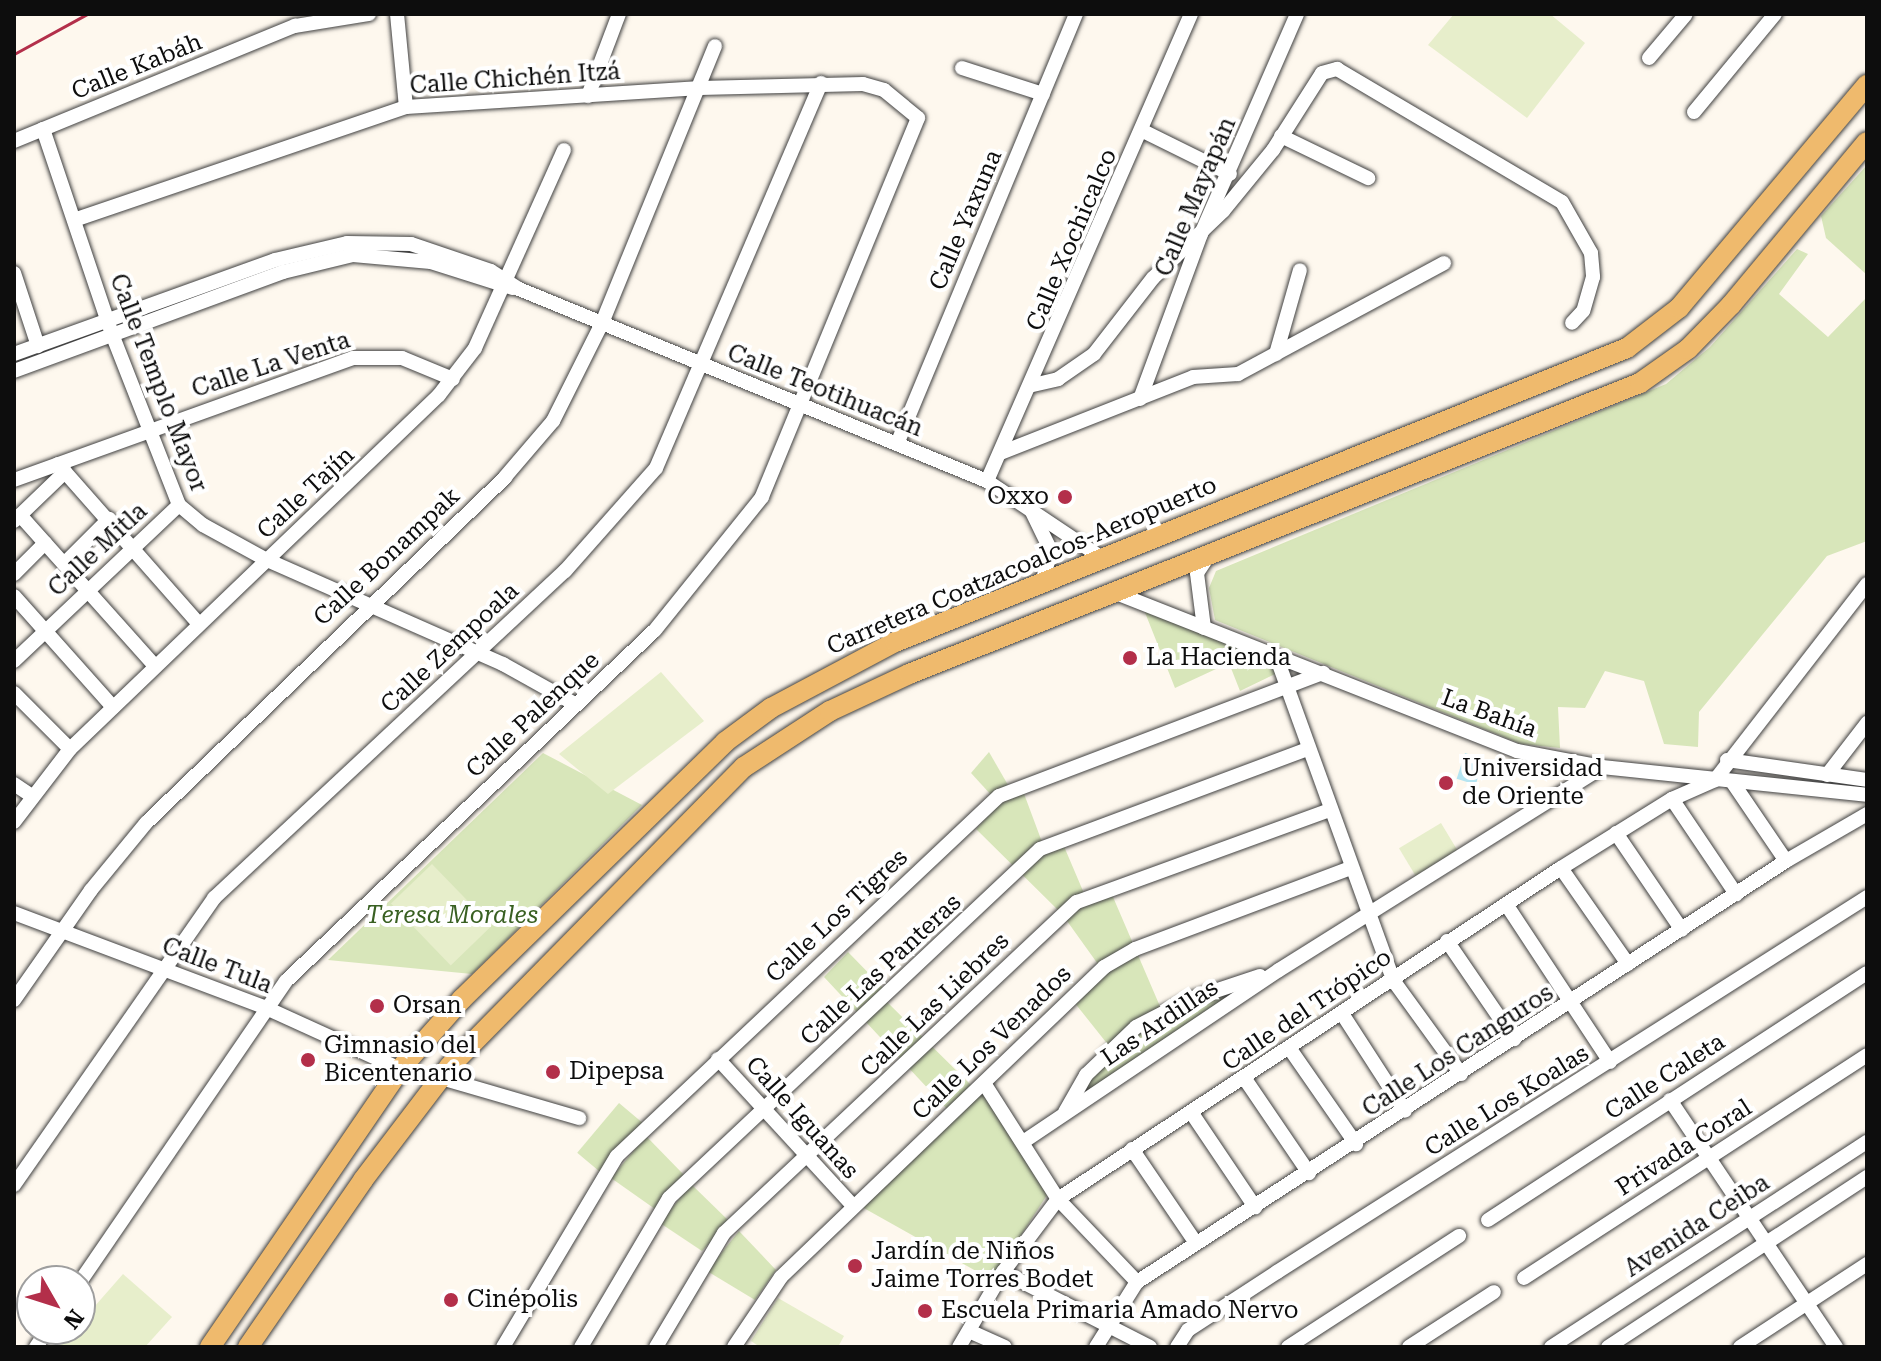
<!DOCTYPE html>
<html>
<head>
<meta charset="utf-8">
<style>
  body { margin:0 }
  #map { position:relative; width:1881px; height:1361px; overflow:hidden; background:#fef8ee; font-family:"Roboto Serif",serif }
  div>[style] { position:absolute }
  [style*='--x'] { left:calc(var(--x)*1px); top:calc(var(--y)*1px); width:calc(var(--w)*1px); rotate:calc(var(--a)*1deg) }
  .green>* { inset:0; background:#d8e6ba; transform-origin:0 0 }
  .pitch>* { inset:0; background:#e7eecb; transform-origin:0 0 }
  .water>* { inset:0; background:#b6e5f2; transform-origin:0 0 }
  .roads { filter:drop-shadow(0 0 2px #404040) drop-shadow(0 0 2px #404040) }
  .minor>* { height:14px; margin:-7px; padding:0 7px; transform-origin:7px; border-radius:7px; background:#fff }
  .primary>* { height:20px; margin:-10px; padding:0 10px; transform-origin:10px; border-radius:10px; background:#efba6d }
  .rail>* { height:3px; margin:-1.5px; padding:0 1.5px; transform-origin:1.5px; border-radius:1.5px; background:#b32f4a }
  .dots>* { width:22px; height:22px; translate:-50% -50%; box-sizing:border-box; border:4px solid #fff; border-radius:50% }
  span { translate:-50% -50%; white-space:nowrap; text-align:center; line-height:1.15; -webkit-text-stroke:8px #fff; paint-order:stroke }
  .street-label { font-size:24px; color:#0d0d0d }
  .poi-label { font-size:24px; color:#0d0d0d }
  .right { translate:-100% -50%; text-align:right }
  .left { translate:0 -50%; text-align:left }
  .park-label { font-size:24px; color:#396022; font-style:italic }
  .frame { position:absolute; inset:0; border:16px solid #0d0d0d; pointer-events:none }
  .north { position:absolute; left:16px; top:1265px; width:80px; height:80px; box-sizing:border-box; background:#fff; border:2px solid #9e9e9e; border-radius:50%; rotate:129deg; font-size:22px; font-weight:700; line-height:32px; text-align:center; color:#0d0d0d }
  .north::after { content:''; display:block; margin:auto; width:28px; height:36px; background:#b32f4a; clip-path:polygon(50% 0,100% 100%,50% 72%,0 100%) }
</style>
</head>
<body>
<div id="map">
  <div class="green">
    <div style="clip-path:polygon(1867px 165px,1867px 275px,1826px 238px,1821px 216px)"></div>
    <div style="clip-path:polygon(1797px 249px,1808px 254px,1779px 294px,1828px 337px,1867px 297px,1867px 541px,1827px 556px,1699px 712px,1698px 747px,1664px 744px,1644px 681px,1605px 671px,1585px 708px,1558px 707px,1560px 748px,1521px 744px,1215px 620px,1209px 588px,1216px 571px,1666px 384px,1710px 347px)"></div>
    <div style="clip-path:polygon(1144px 610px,1272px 656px,1277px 673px,1240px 691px,1229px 663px,1175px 688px)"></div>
    <div style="clip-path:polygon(989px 752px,1008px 785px,992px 796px,971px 773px)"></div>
    <div style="clip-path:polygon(543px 753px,642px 805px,472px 974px,328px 960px)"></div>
    <div style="clip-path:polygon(1023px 791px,1042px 842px,1063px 844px,1086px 898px,1110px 890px,1162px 1011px,1244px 990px,1075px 1103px,1078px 1089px,1113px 1051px,1074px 1002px,1105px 974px,1062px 914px,976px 829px,1001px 802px)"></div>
    <div style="clip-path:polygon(848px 952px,889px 994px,884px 999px,971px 1085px,947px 1109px,824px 977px)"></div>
    <div style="clip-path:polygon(982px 1092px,1047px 1195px,992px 1280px,862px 1207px)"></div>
    <div style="left:619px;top:1103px;width:33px;height:65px;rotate:40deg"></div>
    <div style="clip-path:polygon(646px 1136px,685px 1176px,655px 1209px,611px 1178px)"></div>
    <div style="clip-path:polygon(691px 1184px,730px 1222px,702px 1251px,660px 1223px)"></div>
    <div style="clip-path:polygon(739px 1231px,776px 1270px,755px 1300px,707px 1271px)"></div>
  </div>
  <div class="pitch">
    <div style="clip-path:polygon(1454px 14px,1550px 14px,1585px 43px,1527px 118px,1428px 45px)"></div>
    <div style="clip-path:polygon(661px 672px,704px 721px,608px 794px,559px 754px)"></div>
    <div style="left:1441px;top:823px;width:33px;height:49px;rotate:59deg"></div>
    <div style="left:432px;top:864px;width:86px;height:57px;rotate:46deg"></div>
    <div style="clip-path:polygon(123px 1274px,172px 1317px,145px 1347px,59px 1347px)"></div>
    <div style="clip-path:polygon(778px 1298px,844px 1336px,838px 1347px,760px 1347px,751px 1341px)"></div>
  </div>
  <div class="water">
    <div style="left:1465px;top:753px;width:20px;height:27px;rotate:18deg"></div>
  </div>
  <div class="roads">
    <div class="minor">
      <div style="--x:397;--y:14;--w:93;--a:84.5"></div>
      <div style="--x:1649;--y:58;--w:57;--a:-49.9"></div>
      <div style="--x:962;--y:68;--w:85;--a:17.8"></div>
      <div style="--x:588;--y:96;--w:88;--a:-69.3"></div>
      <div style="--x:1694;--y:112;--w:127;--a:-50.4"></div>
      <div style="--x:43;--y:129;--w:216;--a:71.4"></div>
      <div style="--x:112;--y:334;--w:184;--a:68.6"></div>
      <div style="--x:179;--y:505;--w:31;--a:40"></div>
      <div style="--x:203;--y:525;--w:73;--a:28.7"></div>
      <div style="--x:267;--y:560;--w:258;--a:23.8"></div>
      <div style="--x:503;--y:664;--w:82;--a:29.1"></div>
      <div style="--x:1143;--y:131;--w:97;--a:26.3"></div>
      <div style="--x:1281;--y:136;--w:97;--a:25.8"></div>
      <div style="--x:14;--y:141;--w:304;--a:-22.3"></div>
      <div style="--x:295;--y:26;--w:75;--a:-9.2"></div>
      <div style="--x:74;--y:220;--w:351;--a:-18.8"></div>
      <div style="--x:406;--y:107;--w:295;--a:-3.7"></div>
      <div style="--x:700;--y:88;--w:163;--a:-1.4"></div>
      <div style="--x:863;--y:84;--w:22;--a:16"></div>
      <div style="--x:884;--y:90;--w:44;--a:39.5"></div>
      <div style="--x:918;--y:118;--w:410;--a:112.4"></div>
      <div style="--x:762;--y:497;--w:171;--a:128.8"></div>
      <div style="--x:655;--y:630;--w:509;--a:136.43"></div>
      <div style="--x:286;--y:981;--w:365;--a:124.4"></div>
      <div style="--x:14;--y:273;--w:77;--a:71.8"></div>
      <div style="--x:14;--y:354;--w:277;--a:-19.8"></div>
      <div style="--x:275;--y:260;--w:74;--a:-13.3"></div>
      <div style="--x:347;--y:243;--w:64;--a:0.9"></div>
      <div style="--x:411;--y:244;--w:84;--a:18.6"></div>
      <div style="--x:491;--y:271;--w:33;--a:33"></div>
      <div style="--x:519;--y:289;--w:506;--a:22.31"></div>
      <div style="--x:987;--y:481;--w:138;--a:33.8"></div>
      <div style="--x:1276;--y:354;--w:87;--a:-74.1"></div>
      <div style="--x:14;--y:371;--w:287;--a:-20.2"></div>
      <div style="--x:283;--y:272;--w:72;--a:-13.7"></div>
      <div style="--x:353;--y:255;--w:78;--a:5.1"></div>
      <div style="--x:431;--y:262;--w:86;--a:17.6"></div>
      <div style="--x:1033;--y:385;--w:26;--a:-13"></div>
      <div style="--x:1058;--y:379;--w:44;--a:-34.8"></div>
      <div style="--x:1094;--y:354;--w:96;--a:-52.2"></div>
      <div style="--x:1153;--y:278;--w:97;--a:-43.7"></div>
      <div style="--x:1223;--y:211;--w:79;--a:-50.7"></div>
      <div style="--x:1273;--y:150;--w:91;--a:-57.5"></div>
      <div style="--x:1322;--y:73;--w:16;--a:-15"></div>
      <div style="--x:1337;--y:69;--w:261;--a:30.6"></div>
      <div style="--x:1562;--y:202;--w:59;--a:60.4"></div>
      <div style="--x:1591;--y:253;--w:24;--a:85"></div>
      <div style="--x:1593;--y:277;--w:35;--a:106"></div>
      <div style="--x:1583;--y:311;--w:16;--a:133"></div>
      <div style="--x:1140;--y:399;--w:176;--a:-69.7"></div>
      <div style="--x:1201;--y:234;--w:240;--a:-66.4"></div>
      <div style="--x:897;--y:444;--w:466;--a:-67.4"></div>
      <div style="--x:1003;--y:452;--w:204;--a:-21.5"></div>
      <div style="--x:1193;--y:377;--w:45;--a:-3.8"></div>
      <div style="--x:1238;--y:374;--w:234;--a:-28.3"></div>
      <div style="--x:58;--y:464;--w:213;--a:48.6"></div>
      <div style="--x:14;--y:480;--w:360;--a:-19.8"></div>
      <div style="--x:353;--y:358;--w:49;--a:0"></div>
      <div style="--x:402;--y:358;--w:55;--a:22.4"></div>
      <div style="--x:987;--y:481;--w:510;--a:-66.4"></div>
      <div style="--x:1032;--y:512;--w:43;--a:64"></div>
      <div style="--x:1051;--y:551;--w:33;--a:106"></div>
      <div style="--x:20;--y:515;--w:203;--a:48.2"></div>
      <div style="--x:14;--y:521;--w:71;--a:-43.9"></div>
      <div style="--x:64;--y:564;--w:64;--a:-45"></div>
      <div style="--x:14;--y:574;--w:44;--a:-45"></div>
      <div style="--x:1116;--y:593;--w:431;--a:21.5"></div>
      <div style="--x:1517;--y:751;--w:86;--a:10.7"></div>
      <div style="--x:1602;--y:767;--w:266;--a:6"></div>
      <div style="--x:14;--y:596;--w:149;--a:48.3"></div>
      <div style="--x:1204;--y:628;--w:55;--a:-97.3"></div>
      <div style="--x:1197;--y:573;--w:23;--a:-56"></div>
      <div style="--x:1276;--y:656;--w:344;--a:70.1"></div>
      <div style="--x:1393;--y:980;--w:116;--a:54.1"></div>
      <div style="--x:14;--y:661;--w:227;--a:-43.4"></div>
      <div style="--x:14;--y:693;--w:79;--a:45"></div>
      <div style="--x:1727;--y:760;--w:141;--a:8.1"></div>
      <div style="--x:1827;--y:775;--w:66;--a:-52.4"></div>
      <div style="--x:1733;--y:783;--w:94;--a:55.8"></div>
      <div style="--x:14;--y:784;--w:22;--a:34"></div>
      <div style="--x:1672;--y:799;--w:115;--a:56"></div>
      <div style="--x:14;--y:822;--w:92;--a:-52.5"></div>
      <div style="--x:70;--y:749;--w:511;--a:-43.81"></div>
      <div style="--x:439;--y:395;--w:59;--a:-52.5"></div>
      <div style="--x:475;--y:348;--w:217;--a:-65.8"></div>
      <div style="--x:1616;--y:833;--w:117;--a:55.8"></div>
      <div style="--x:1561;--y:868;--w:117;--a:55.1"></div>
      <div style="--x:1506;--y:904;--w:189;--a:56.6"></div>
      <div style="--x:14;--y:913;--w:267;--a:20.6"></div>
      <div style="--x:264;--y:1007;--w:149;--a:24.5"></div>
      <div style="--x:1447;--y:941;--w:119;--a:55.6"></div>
      <div style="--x:14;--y:1000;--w:134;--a:-55"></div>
      <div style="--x:91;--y:890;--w:87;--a:-50.6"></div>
      <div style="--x:146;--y:823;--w:499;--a:-43.9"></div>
      <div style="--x:505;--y:477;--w:74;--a:-49.4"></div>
      <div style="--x:553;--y:421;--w:110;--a:-63.4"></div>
      <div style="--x:602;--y:323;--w:299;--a:-67.8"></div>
      <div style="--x:1343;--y:1015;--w:114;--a:57.1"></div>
      <div style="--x:1290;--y:1049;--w:116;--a:55.2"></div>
      <div style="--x:718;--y:1059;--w:200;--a:47.4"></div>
      <div style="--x:441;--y:1078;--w:144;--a:16.2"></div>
      <div style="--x:1245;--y:1079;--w:114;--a:55.8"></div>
      <div style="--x:984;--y:1083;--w:138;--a:57.5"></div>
      <div style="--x:1058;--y:1199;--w:115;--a:46.4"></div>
      <div style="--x:1670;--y:1100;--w:298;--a:56.1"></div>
      <div style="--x:1065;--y:1112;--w:43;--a:-60.4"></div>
      <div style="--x:1086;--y:1075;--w:69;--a:-43.8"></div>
      <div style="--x:1136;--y:1027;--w:59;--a:-27.4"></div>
      <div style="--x:1188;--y:1000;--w:76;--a:-18.4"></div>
      <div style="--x:1191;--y:1112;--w:115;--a:56"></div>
      <div style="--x:1023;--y:1142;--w:308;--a:-33.9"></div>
      <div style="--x:1279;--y:970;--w:381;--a:-32.1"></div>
      <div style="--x:1132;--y:1149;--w:114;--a:55.8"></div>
      <div style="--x:14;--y:1185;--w:350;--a:-55.1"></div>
      <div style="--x:214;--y:898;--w:480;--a:-43"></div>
      <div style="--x:565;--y:571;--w:137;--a:-48.5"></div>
      <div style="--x:656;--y:468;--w:419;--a:-66.8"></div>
      <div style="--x:1488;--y:1220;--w:452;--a:-33.1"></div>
      <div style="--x:1003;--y:1272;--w:165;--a:27"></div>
      <div style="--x:1524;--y:1278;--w:409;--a:-33"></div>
      <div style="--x:969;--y:1331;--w:39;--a:24"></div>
      <div style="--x:36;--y:1347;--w:22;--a:-56"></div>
      <div style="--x:503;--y:1347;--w:222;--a:-59.2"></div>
      <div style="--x:617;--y:1156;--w:525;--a:-43.3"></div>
      <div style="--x:999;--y:796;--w:347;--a:-20.8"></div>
      <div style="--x:581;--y:1347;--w:173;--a:-59.4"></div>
      <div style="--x:669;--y:1198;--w:509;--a:-43.25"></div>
      <div style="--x:1040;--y:849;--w:285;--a:-20.5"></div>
      <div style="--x:656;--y:1347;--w:133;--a:-59.2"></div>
      <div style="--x:724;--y:1233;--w:484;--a:-43.2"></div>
      <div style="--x:1077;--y:902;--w:269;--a:-20"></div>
      <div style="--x:734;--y:1347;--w:84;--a:-56.1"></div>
      <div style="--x:781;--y:1277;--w:448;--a:-43.8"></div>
      <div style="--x:1104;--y:967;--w:36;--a:-30"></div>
      <div style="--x:1135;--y:949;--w:230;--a:-20.6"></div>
      <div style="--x:959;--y:1347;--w:87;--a:-59.6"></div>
      <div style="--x:1003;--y:1272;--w:91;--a:-53"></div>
      <div style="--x:1058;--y:1199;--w:602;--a:-33.35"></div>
      <div style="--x:1561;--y:868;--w:131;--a:-31.9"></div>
      <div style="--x:1672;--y:799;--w:47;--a:-23.8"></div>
      <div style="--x:1715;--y:780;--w:248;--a:-52.2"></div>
      <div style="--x:1096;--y:1347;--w:77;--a:-57.8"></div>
      <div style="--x:1137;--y:1282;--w:774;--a:-32.97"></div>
      <div style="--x:1786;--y:861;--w:94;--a:-30.1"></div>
      <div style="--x:1177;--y:1347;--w:20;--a:-57"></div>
      <div style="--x:1188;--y:1330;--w:106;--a:-33.1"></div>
      <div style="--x:1277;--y:1272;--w:699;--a:-32.44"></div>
      <div style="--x:1288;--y:1347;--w:204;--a:-33"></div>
      <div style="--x:1409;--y:1347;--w:101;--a:-32.9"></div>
      <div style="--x:1551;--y:1347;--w:377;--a:-33"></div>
      <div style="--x:1608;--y:1347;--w:310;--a:-33.3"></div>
      <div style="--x:1740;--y:1347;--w:152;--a:-33.2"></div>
    </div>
    <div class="primary">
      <div style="--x:210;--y:1347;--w:337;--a:-55.6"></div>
      <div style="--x:400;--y:1069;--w:94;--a:-48.5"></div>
      <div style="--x:462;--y:999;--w:368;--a:-44.3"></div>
      <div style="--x:725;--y:742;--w:57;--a:-36.5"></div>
      <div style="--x:771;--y:708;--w:140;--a:-28"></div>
      <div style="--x:895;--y:642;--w:789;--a:-21.88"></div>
      <div style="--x:1627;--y:348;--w:66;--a:-37.6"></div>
      <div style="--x:1679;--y:308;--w:292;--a:-49.9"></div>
      <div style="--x:248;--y:1347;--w:203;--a:-55.4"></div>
      <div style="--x:363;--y:1180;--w:143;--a:-52.7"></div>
      <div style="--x:450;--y:1066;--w:419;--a:-45.5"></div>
      <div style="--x:744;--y:767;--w:103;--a:-33.1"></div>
      <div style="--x:830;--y:711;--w:87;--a:-25.1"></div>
      <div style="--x:909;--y:674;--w:787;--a:-21.71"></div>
      <div style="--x:1640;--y:383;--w:59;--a:-35.3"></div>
      <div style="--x:1688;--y:349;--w:62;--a:-45.7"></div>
      <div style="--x:1731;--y:305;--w:212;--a:-50.2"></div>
    </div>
  </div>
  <div class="rail">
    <div style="--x:14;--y:54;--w:83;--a:-28.7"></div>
  </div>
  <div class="dots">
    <div style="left:1065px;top:497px;background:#b32f4a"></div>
    <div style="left:1130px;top:658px;background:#b32f4a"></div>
    <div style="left:1446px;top:783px;background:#b32f4a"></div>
    <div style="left:377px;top:1006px;background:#b32f4a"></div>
    <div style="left:308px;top:1060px;background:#b32f4a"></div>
    <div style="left:553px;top:1072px;background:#b32f4a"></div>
    <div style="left:855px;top:1266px;background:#b32f4a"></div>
    <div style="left:451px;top:1300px;background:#b32f4a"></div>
    <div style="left:925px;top:1311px;background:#b32f4a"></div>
  </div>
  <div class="street-label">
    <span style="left:137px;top:67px;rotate:-22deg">Calle Kabáh</span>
    <span style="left:515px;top:79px;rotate:-4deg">Calle Chichén Itzá</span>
    <span style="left:1196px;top:197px;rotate:-67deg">Calle Mayapán</span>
    <span style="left:966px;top:220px;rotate:-67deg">Calle Yaxuna</span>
    <span style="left:1072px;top:240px;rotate:-67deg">Calle Xochicalco</span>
    <span style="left:271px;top:365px;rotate:-18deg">Calle La Venta</span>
    <span style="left:158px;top:383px;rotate:69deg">Calle Templo Mayor</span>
    <span style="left:825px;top:391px;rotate:22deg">Calle Teotihuacán</span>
    <span style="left:306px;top:493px;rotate:-43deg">Calle Tajín</span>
    <span style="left:98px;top:550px;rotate:-43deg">Calle Mitla</span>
    <span style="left:387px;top:557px;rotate:-43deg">Calle Bonampak</span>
    <span style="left:1022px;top:566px;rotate:-23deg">Carretera Coatzacoalcos-Aeropuerto</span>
    <span style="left:450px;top:648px;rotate:-43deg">Calle Zempoala</span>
    <span style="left:1489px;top:714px;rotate:20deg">La Bahía</span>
    <span style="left:533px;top:715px;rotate:-43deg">Calle Palenque</span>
    <span style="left:837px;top:916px;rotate:-43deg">Calle Los Tigres</span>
    <span style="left:217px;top:966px;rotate:21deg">Calle Tula</span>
    <span style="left:881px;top:970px;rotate:-43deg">Calle Las Panteras</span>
    <span style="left:935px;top:1005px;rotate:-44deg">Calle Las Liebres</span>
    <span style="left:1307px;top:1010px;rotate:-34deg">Calle del Trópico</span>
    <span style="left:1160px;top:1023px;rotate:-34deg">Las Ardillas</span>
    <span style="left:992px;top:1043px;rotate:-44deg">Calle Los Venados</span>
    <span style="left:1458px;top:1051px;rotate:-33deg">Calle Los Canguros</span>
    <span style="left:1665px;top:1077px;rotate:-33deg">Calle Caleta</span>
    <span style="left:1507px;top:1101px;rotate:-32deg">Calle Los Koalas</span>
    <span style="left:802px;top:1118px;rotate:48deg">Calle Iguanas</span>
    <span style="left:1684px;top:1148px;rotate:-33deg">Privada Coral</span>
    <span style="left:1697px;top:1226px;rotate:-33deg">Avenida Ceiba</span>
  </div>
  <div class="poi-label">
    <span class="right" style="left:1049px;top:497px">Oxxo</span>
    <span class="left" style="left:1146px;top:658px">La Hacienda</span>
    <span class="left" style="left:1462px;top:783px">Universidad<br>de Oriente</span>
    <span class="left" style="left:393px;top:1006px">Orsan</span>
    <span class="left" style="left:324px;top:1060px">Gimnasio del<br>Bicentenario</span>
    <span class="left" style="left:569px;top:1072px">Dipepsa</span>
    <span class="left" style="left:871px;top:1266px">Jardín de Niños<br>Jaime Torres Bodet</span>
    <span class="left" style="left:467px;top:1300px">Cinépolis</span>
    <span class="left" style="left:941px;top:1311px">Escuela Primaria Amado Nervo</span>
  </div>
  <div class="park-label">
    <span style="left:452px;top:916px">Teresa Morales</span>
  </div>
  <div class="frame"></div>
  <div class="north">N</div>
</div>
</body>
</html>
